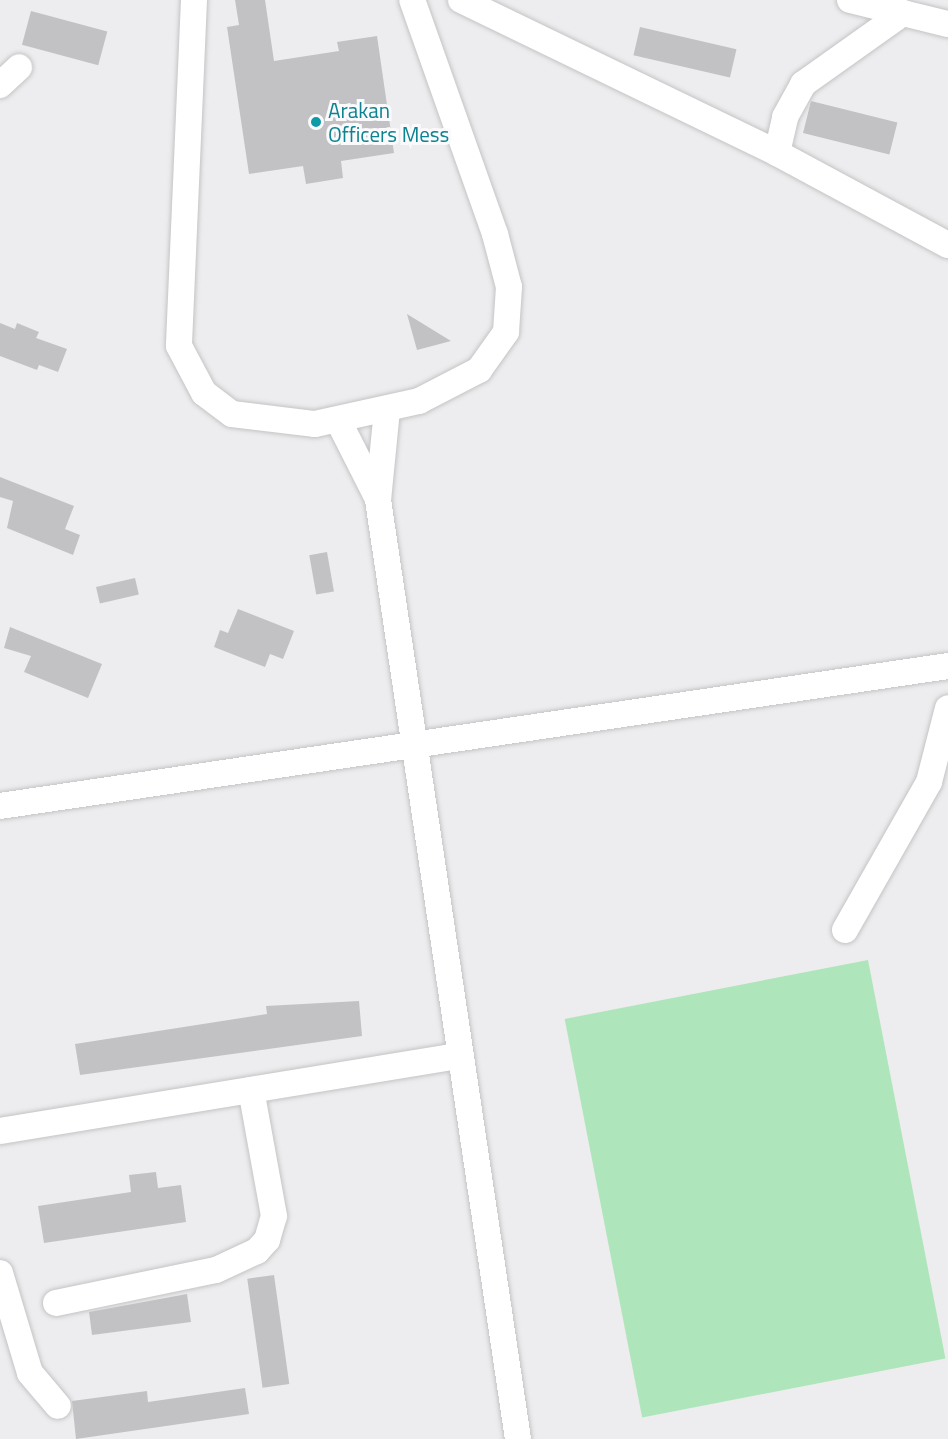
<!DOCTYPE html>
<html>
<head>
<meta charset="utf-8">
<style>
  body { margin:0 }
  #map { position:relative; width:948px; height:1439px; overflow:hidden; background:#ededef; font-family:"Titillium Web",sans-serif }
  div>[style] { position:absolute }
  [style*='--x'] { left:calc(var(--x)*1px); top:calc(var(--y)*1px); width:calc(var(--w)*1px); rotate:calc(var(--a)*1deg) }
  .green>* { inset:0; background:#afe5ba; transform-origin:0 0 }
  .building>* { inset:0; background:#c2c2c4; transform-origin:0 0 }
  .roads { filter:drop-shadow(0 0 2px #c4c4c6) drop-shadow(0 0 2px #c4c4c6) }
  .minor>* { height:26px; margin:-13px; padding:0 13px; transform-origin:13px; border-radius:13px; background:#fff }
  .dots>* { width:16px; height:16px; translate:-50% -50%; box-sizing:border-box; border:3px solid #fafafd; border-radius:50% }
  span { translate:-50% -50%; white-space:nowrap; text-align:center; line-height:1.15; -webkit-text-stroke:6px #fafafd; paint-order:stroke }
  .culture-label { font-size:21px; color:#0d838f }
  .left { translate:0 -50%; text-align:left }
</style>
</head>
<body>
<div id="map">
  <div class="green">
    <div style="left:868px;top:960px;width:406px;height:309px;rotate:79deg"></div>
  </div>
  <div class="building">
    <div style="clip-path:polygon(235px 0,265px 0,274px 61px,339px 51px,337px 42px,377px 36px,394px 153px,341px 161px,343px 178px,306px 184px,303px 166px,249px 174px,227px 27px,239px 25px)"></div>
    <div style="left:31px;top:11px;width:79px;height:35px;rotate:15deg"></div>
    <div style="left:640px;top:27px;width:99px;height:29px;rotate:13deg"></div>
    <div style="left:811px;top:101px;width:89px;height:33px;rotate:14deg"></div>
    <div style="clip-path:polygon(407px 314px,451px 341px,417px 350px)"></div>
    <div style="clip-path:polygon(0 323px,15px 329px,17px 323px,39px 332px,36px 338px,67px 349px,58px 372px,39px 365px,37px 370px,0 356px)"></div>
    <div style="clip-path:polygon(0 477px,74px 506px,65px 529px,80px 535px,73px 555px,7px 528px,13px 501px,0 497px)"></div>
    <div style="left:327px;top:552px;width:40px;height:18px;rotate:80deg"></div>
    <div style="left:135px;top:578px;width:17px;height:40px;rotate:77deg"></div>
    <div style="clip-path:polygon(238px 609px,294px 631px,283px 659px,270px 654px,265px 667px,214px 647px,220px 630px,228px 633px)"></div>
    <div style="clip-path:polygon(10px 627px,102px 664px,88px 698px,24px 672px,31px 656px,4px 648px)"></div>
    <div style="clip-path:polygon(359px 1001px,362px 1036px,80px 1075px,75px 1044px,267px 1014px,266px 1006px)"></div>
    <div style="clip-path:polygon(156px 1172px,158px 1188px,181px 1185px,186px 1222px,44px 1243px,38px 1206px,131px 1192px,129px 1175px)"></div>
    <div style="left:274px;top:1275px;width:110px;height:27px;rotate:82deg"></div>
    <div style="clip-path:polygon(187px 1294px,191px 1322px,92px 1335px,89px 1312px)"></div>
    <div style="clip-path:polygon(245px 1388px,249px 1414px,76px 1439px,72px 1401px,147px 1391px,148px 1402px)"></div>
  </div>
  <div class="roads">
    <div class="minor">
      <div style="--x:194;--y:0;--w:346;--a:92.5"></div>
      <div style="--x:179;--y:346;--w:53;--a:62"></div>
      <div style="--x:204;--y:393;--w:35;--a:37"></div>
      <div style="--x:232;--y:414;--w:84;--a:6.9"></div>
      <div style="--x:315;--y:424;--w:107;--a:-12.5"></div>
      <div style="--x:419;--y:401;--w:68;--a:-27.3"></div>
      <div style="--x:479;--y:370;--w:47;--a:-54.6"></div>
      <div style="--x:506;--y:332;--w:45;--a:-86.2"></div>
      <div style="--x:509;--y:287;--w:55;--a:-104.8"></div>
      <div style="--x:495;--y:234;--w:248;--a:-109.5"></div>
      <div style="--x:461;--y:0;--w:351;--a:25.8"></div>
      <div style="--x:777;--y:153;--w:194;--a:28.3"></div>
      <div style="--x:850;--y:0;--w:101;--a:13.8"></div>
      <div style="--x:0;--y:85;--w:26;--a:-43"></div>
      <div style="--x:777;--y:153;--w:37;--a:-77"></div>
      <div style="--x:785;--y:117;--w:38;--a:-61"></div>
      <div style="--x:803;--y:84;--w:123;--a:-35.4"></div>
      <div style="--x:387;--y:410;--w:90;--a:95.7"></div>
      <div style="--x:378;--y:500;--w:949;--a:81.52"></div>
      <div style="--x:339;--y:422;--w:86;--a:63.1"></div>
      <div style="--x:0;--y:806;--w:958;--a:-8.4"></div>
      <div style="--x:845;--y:930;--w:170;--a:-60.4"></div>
      <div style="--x:929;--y:782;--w:76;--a:-75.6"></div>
      <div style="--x:0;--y:1131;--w:464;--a:-9.3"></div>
      <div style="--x:0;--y:1273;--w:104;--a:73.3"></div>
      <div style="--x:30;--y:1373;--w:43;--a:49.7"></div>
      <div style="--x:56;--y:1303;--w:163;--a:-11.7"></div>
      <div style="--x:216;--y:1270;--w:45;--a:-24.9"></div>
      <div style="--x:257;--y:1251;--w:15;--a:-48"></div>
      <div style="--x:267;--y:1240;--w:25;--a:-74"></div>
      <div style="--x:274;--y:1216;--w:128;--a:-100.3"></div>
    </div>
  </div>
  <div class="dots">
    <div style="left:316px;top:122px;background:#0f9aa8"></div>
  </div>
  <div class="culture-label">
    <span class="left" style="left:328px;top:122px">Arakan<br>Officers Mess</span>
  </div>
</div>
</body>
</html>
